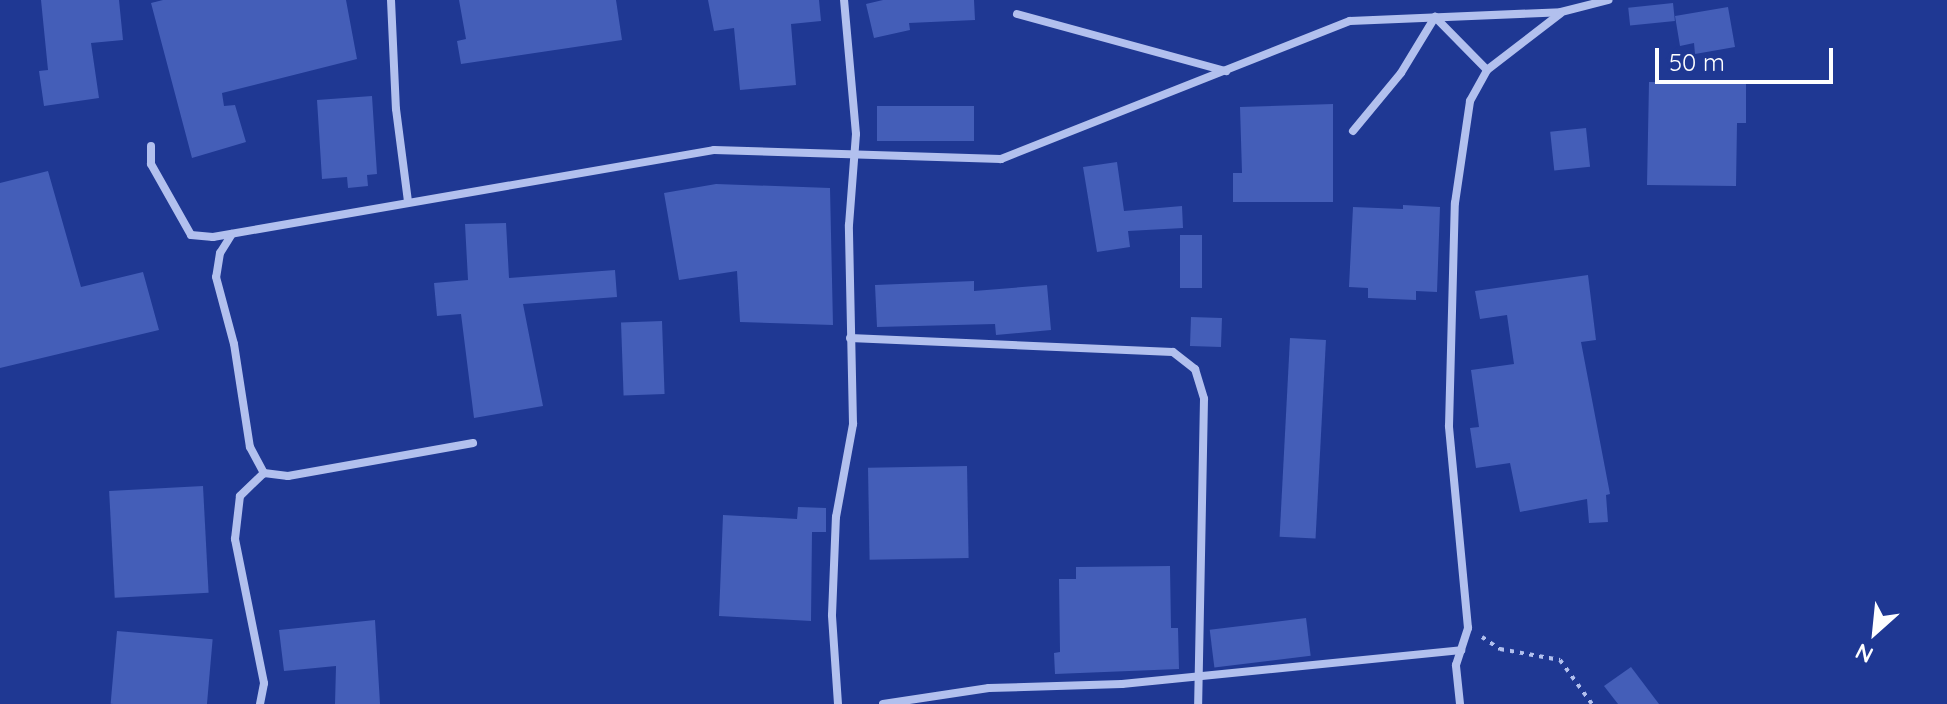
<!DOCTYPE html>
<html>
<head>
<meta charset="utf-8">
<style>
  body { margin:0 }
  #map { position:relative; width:1947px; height:704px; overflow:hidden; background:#1f3893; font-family:Quicksand,sans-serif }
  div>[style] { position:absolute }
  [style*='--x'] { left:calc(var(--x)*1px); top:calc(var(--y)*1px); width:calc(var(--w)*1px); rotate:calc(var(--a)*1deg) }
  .building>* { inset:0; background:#445eb8; transform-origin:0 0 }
  .path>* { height:4px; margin-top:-2px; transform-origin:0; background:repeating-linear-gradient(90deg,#b2c0ee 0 4px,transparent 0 10px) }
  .street>* { height:8px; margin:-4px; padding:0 4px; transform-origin:4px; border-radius:4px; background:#b2c0ee }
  span { translate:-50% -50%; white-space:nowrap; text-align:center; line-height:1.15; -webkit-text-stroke:6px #1f3893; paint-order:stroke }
  .north { position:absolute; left:1835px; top:592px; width:80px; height:80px; -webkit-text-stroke:6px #1f3893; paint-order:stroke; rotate:207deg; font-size:22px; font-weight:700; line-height:32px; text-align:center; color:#fff }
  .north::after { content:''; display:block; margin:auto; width:28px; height:36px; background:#fff; clip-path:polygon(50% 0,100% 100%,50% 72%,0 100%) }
  .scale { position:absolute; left:1655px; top:48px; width:178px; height:36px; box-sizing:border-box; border:4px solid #fff; border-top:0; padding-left:10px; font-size:24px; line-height:28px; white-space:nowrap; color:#fff; -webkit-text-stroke:6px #1f3893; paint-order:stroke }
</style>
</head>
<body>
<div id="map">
  <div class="building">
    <div style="clip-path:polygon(41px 0,119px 0,123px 40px,91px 43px,99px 98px,44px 106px,39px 71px,48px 70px)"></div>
    <div style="clip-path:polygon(163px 0,346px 0,357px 59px,222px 93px,224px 106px,235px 105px,246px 142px,192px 158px,151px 3px)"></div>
    <div style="clip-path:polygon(459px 0,616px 0,622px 40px,461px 64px,457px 41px,466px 39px)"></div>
    <div style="clip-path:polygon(708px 0,819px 0,821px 21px,791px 24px,796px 85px,740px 90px,734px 28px,714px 31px)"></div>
    <div style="clip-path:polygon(883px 0,974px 0,975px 20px,909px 23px,910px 30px,874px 38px,866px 4px)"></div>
    <div style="left:1673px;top:3px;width:18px;height:45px;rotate:84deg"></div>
    <div style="clip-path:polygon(1728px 7px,1735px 47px,1695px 54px,1694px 43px,1680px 46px,1675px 16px)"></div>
    <div style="clip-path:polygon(1649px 82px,1746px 83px,1746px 123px,1737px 123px,1736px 186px,1647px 185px)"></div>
    <div style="clip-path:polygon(372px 96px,377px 174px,367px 175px,368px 186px,348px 188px,347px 177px,322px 179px,317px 100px)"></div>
    <div style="clip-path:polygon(1333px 104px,1333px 202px,1233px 202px,1233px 173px,1242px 173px,1240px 107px)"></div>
    <div style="left:974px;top:106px;width:35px;height:97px;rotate:90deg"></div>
    <div style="left:1586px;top:128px;width:39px;height:36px;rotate:84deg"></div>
    <div style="clip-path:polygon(1117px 162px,1124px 211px,1182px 206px,1183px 228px,1128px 231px,1130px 247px,1097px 252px,1083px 167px)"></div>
    <div style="clip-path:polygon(48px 171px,81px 287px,143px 272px,159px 330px,0 368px,0 183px)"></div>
    <div style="clip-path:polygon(716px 184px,830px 188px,833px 325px,740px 322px,737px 271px,679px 280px,664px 193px)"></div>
    <div style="clip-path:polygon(1403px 205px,1440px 207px,1437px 292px,1416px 291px,1416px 300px,1368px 298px,1368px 288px,1349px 287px,1353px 207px,1403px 209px)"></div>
    <div style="clip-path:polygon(506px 223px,509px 278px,615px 270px,617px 297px,523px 304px,543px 406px,474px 418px,461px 314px,437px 316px,434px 283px,468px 280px,465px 224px)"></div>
    <div style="left:1180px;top:235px;width:22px;height:53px"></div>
    <div style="clip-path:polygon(1588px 275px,1596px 340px,1581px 342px,1610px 494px,1606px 495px,1608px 522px,1589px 523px,1587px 499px,1520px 512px,1510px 463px,1476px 468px,1470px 428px,1479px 427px,1471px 370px,1514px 364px,1507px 315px,1480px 319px,1475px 291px)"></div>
    <div style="clip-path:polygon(974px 281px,974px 291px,1047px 285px,1051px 330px,996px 335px,995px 324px,877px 327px,875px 285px)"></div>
    <div style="left:1191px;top:317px;width:31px;height:29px;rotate:2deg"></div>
    <div style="left:662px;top:321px;width:73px;height:41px;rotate:88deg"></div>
    <div style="left:1290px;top:338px;width:36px;height:199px;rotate:3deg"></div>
    <div style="left:967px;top:466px;width:92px;height:99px;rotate:89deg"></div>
    <div style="left:203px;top:486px;width:107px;height:94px;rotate:87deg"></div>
    <div style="clip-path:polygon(798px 507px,826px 508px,826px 532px,812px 532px,811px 621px,719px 616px,723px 515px,797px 519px)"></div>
    <div style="clip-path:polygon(1170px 566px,1171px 628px,1178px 628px,1179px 669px,1055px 674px,1054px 653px,1060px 652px,1059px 579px,1076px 579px,1076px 567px)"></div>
    <div style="left:1306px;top:618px;width:38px;height:97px;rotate:83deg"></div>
    <div style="clip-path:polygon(375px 620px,380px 704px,335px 704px,336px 666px,284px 671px,279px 630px)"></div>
    <div style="left:117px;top:631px;width:96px;height:73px;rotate:5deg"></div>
    <div style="clip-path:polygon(1631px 667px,1659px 704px,1618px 704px,1604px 686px)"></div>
  </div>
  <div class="path">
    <div style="--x:1482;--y:637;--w:22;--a:34"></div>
    <div style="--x:1500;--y:649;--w:61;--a:10.4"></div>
    <div style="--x:1560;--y:660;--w:54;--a:54"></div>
  </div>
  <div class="street">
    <div style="--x:391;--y:0;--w:109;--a:87.4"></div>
    <div style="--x:396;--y:109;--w:94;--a:82.6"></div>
    <div style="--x:1017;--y:14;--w:217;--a:15.3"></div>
    <div style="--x:1435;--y:17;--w:74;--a:45.5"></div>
    <div style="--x:1487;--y:70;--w:93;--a:-37.6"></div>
    <div style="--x:1353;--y:131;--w:75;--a:-50.4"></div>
    <div style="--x:1401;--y:73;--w:66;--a:-58.7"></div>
    <div style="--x:151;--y:146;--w:18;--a:90"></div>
    <div style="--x:151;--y:164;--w:81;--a:60.6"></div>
    <div style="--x:191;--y:235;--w:22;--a:5"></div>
    <div style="--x:213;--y:237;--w:508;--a:-9.85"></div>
    <div style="--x:714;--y:150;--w:287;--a:1.8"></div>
    <div style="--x:1001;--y:159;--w:375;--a:-21.6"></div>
    <div style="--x:1350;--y:21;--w:211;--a:-2.4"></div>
    <div style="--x:1561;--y:12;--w:49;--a:-14.3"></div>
    <div style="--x:232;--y:234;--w:22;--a:122"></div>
    <div style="--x:220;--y:253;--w:24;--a:99"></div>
    <div style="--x:216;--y:277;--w:69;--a:75"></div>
    <div style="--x:234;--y:344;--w:104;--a:81.2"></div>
    <div style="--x:250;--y:447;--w:30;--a:62"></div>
    <div style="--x:264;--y:473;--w:24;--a:7"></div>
    <div style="--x:288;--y:476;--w:188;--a:-10.1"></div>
    <div style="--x:850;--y:338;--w:323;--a:2.5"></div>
    <div style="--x:1173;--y:352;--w:28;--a:38"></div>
    <div style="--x:1195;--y:369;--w:31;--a:73"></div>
    <div style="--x:1204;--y:399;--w:305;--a:91.1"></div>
    <div style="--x:260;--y:704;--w:21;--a:-79"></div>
    <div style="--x:264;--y:683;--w:147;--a:-101.4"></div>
    <div style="--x:235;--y:539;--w:43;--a:-83.4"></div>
    <div style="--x:240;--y:496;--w:33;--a:-44"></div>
    <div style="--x:838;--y:704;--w:89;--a:-93.9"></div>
    <div style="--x:832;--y:615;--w:98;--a:-87.7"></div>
    <div style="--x:836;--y:517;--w:95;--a:-79.6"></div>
    <div style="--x:853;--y:424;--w:199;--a:-91.2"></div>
    <div style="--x:849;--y:225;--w:91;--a:-85.6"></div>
    <div style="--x:856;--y:134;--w:135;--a:-95.1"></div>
    <div style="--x:883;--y:704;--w:107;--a:-8.6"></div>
    <div style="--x:989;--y:688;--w:133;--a:-1.7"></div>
    <div style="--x:1122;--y:684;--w:341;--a:-5.7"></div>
    <div style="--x:1460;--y:704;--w:39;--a:-96"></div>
    <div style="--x:1456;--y:665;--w:39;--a:-72"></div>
    <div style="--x:1468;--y:628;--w:203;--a:-95.4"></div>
    <div style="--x:1449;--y:426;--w:223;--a:-88.5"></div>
    <div style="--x:1455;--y:203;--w:103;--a:-81.6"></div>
    <div style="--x:1470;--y:101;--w:35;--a:-61"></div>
  </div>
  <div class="north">N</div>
  <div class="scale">50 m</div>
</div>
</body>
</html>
